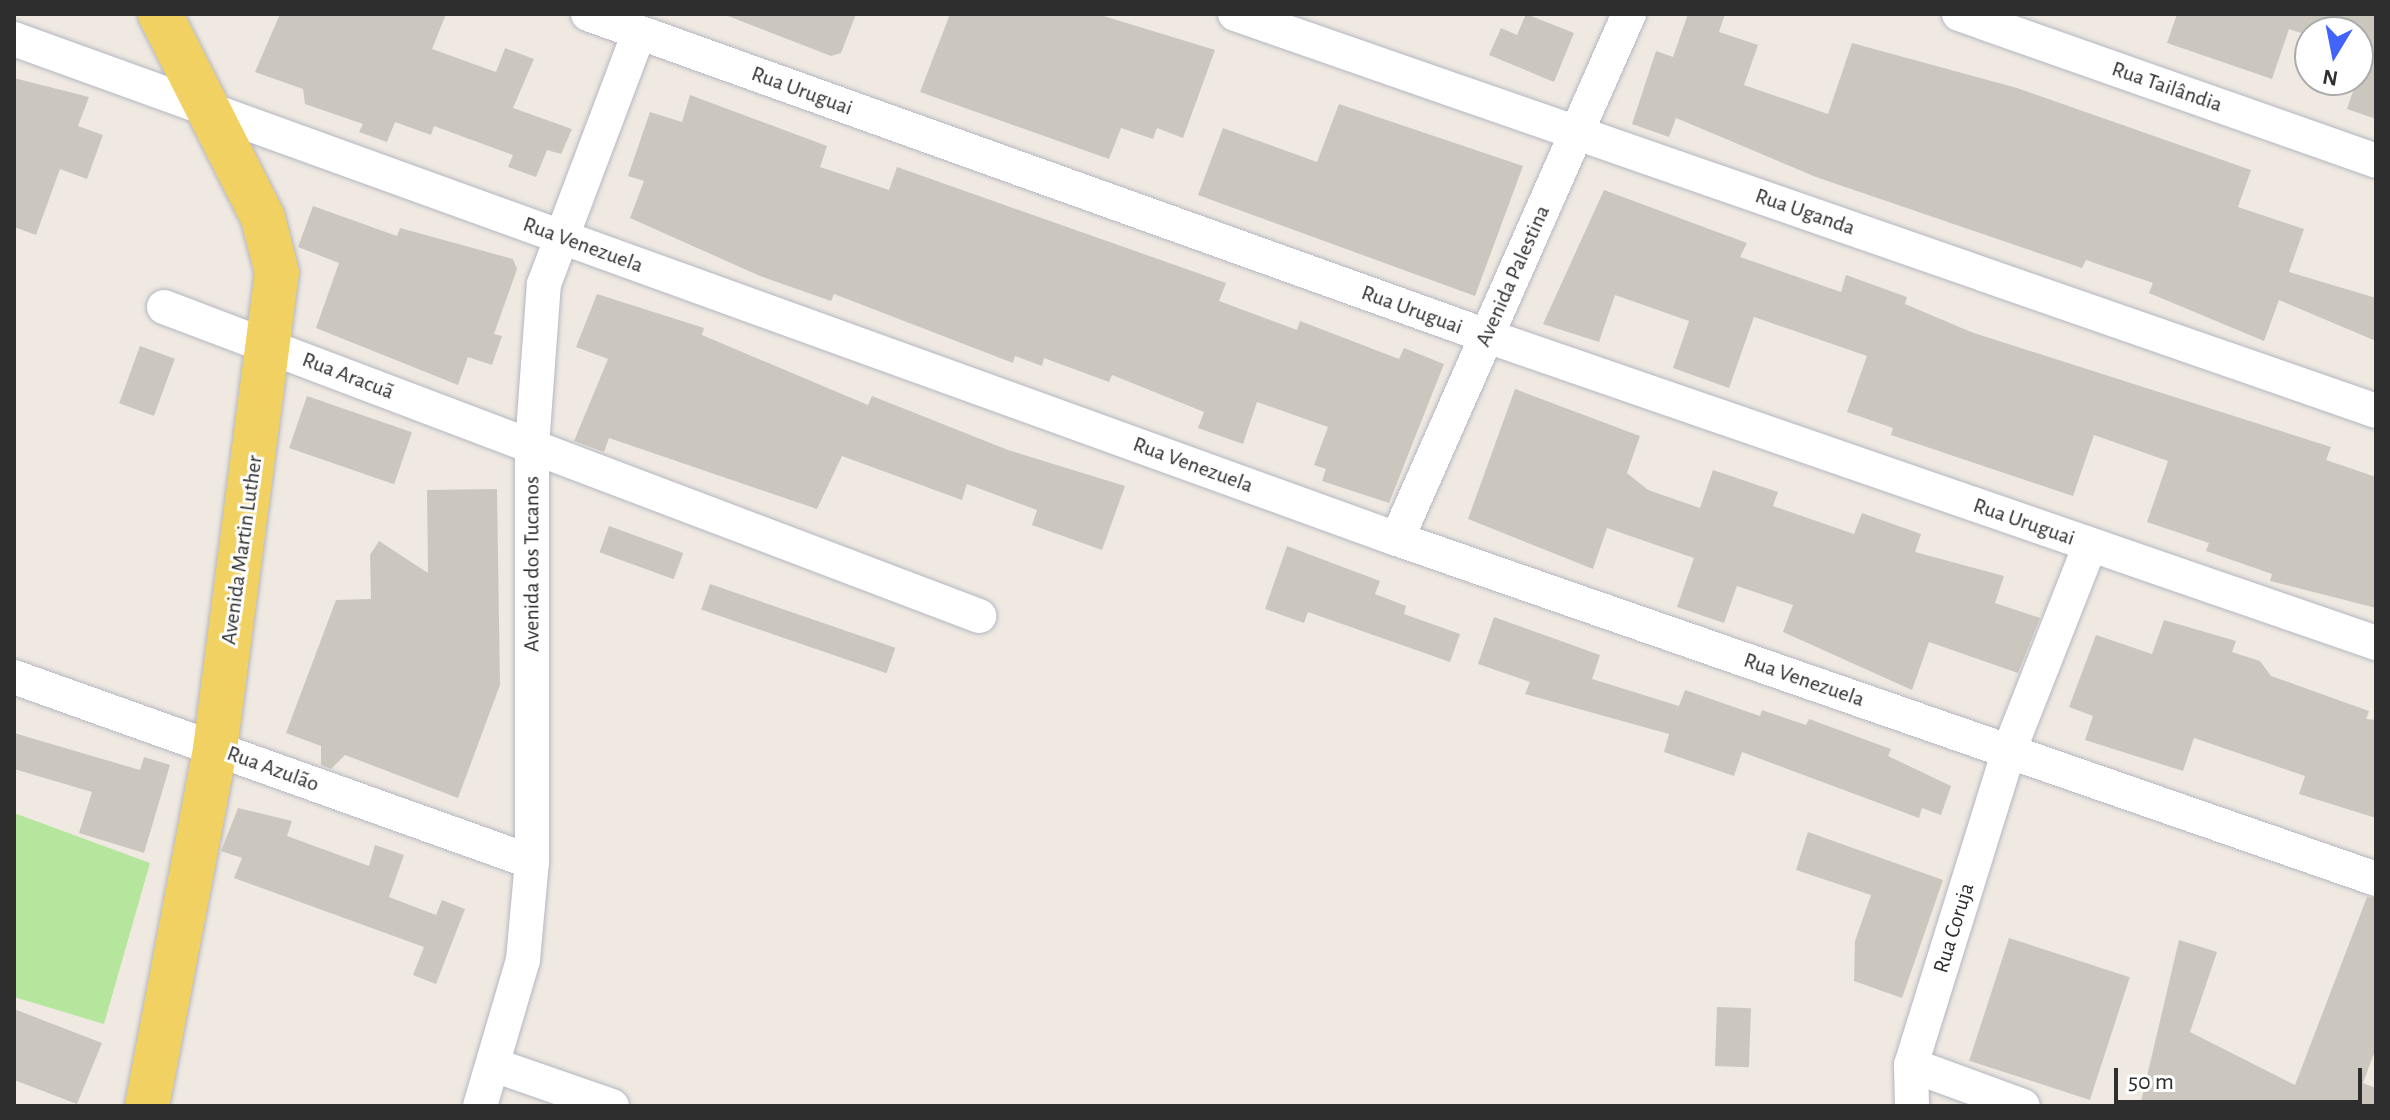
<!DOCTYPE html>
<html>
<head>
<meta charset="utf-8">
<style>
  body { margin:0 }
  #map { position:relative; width:2390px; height:1120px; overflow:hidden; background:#efe9e1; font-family:"Alegreya Sans",sans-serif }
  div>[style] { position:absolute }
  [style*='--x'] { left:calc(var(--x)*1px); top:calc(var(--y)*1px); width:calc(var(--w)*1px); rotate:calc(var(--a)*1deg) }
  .green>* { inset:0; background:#b6e59e }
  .building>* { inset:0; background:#cbc7bf; transform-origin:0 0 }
  .roads { filter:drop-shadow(0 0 2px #b4b7c1) drop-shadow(0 0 2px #b4b7c1) }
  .minor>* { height:34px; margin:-17px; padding:0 17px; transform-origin:17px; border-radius:17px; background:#fff }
  .major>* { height:44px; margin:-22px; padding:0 22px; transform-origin:22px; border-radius:22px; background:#f2d163 }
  span { translate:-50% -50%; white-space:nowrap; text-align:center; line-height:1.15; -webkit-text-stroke:6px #fff; paint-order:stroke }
  .street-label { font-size:22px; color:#2e2e2e }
  .frame { position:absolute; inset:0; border:16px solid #2e2e2e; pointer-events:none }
  .north { position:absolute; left:2294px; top:16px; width:80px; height:80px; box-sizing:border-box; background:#fff; border:2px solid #ababab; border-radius:50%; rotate:190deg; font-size:22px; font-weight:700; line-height:32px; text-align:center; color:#2e2e2e }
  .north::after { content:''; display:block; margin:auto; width:28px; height:36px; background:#4264fb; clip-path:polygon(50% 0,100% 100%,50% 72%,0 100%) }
  .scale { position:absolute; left:2114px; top:1068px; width:248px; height:36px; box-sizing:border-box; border:4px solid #2e2e2e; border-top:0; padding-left:10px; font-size:24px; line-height:28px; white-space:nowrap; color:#2e2e2e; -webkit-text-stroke:6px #fff; paint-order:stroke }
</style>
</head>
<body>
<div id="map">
  <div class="green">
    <div style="clip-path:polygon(14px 813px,150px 863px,104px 1024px,14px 997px)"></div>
  </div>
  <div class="building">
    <div style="clip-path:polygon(280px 14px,446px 14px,432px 49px,496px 72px,505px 48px,534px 59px,513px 108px,572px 129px,561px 154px,547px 150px,536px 177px,508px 167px,513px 155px,434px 126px,431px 135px,395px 122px,387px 142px,359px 132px,363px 124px,305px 104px,303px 89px,255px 72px)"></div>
    <div style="clip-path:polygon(723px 14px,856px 14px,841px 53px,831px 56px)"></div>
    <div style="clip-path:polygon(950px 14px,1097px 14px,1215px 50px,1183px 138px,1157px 128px,1153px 139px,1121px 128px,1109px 159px,920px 92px)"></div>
    <div style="clip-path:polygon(1526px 14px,1574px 33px,1554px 82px,1489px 55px,1501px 28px,1517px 35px)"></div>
    <div style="clip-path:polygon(1688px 14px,1725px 14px,1719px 32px,1758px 45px,1744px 85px,1828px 114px,1852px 43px,2017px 88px,2251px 170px,2238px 207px,2304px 229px,2289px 272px,2376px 298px,2376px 341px,2279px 300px,2264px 341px,2149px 293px,2153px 283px,2086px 260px,2082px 268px,1816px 177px,1676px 118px,1669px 137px,1632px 124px,1656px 51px,1673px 57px)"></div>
    <div style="clip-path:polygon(2177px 14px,2376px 14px,2376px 119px,2347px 109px,2365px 55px,2358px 53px,2358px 32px,2310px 36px,2289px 29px,2272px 79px,2167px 43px)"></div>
    <div style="clip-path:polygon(14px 78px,89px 97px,78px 126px,103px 135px,87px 179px,60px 169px,36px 235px,14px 227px)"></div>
    <div style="clip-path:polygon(690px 95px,827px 146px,820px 167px,889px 190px,897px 167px,1226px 283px,1219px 301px,1297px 330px,1300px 321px,1399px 359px,1404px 348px,1444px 364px,1389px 503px,1322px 481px,1326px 469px,1314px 465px,1328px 427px,1257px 402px,1243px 444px,1198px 428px,1204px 412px,1112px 375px,1109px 382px,1044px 358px,1042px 366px,1015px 356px,1013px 363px,834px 294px,831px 301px,760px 276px,630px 218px,644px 181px,628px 176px,650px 112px,682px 122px)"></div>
    <div style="clip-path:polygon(1339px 104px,1523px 166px,1475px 296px,1198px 195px,1223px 128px,1317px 162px)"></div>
    <div style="clip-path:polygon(1604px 190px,1747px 243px,1740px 257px,1841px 292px,1846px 275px,1907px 297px,1905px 304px,1971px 332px,2331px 447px,2326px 460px,2376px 477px,2376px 608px,2270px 581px,2272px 574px,2206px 551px,2209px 543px,2147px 522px,2168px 461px,2094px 435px,2073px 496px,1891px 435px,1893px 428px,1847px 412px,1867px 356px,1754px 317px,1729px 388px,1673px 368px,1689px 321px,1615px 295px,1599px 342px,1543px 324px)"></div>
    <div style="clip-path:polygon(313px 206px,397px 236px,400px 228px,513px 259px,517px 269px,494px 334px,502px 336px,492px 365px,468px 357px,458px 385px,316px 328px,339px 263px,298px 247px)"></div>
    <div style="clip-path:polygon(597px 294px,704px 328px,702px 335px,868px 405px,872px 396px,1008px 450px,1125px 486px,1102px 550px,1032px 525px,1037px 510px,967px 484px,962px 500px,842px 456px,817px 509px,609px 438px,604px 452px,574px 441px,608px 359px,576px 347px)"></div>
    <div style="left:140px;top:346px;width:37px;height:61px;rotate:20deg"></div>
    <div style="clip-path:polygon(1515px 389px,1640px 436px,1627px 473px,1648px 490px,1700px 508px,1713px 470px,1778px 492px,1773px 506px,1854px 534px,1862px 513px,1921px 534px,1915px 552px,2004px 576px,1995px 603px,2040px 618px,2018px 673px,1929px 642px,1912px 690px,1783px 632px,1793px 605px,1737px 586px,1724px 623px,1677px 607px,1694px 558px,1607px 528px,1593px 569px,1468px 519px)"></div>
    <div style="left:307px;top:396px;width:111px;height:55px;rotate:19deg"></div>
    <div style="clip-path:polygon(497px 489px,500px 685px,458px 798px,345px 755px,331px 769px,321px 765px,321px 746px,286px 733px,336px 600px,371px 599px,370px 555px,379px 541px,428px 573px,427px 490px)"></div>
    <div style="left:609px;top:526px;width:79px;height:28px;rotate:20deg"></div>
    <div style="clip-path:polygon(1287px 546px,1380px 581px,1375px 594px,1406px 606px,1404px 614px,1460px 634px,1450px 662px,1308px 612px,1304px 623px,1265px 609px)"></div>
    <div style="left:710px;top:584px;width:196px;height:27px;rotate:19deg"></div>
    <div style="clip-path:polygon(1494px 617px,1600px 655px,1592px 679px,1679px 706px,1685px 690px,1760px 716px,1762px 710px,1806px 725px,1809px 719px,1891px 749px,1888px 756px,1951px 786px,1941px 815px,1922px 808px,1919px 818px,1742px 752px,1734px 776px,1664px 752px,1669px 734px,1525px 694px,1530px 682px,1478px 664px)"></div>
    <div style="clip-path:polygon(2164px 620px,2236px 641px,2232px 652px,2260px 661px,2271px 676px,2369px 711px,2366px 719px,2376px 720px,2376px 818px,2299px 794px,2305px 776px,2194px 738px,2183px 771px,2085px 740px,2093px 716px,2069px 707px,2096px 635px,2152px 654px)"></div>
    <div style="clip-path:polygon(14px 733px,140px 770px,144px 757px,170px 765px,144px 853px,79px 833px,92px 792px,14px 769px)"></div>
    <div style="clip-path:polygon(238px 808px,292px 821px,287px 836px,369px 866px,375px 845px,404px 855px,389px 897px,436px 915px,442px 900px,465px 909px,436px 984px,413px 975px,424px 947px,234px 878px,242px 858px,221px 851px)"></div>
    <div style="clip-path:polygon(1808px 832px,1943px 880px,1902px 998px,1854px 981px,1855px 941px,1871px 895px,1796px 870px)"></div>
    <div style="clip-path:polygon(2367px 897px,2376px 898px,2376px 1048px,2363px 1083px,2376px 1088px,2376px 1106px,2140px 1106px,2179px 940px,2217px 952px,2190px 1032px,2295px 1085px)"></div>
    <div style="left:2009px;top:938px;width:127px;height:129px;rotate:18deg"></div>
    <div style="left:1717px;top:1007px;width:34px;height:59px;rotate:2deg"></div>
    <div style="clip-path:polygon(14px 1009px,102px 1043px,77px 1104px,14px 1080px)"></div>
  </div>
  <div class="roads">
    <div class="minor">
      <div style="--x:588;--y:14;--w:955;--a:19.71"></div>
      <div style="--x:1487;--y:336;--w:941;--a:19.05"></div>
      <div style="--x:1235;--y:14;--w:1208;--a:19.18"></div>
      <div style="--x:1959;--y:14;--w:442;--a:19.4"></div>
      <div style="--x:14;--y:39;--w:1471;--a:19.88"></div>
      <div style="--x:1397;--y:539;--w:1036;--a:19.15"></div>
      <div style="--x:164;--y:307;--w:872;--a:20.76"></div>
      <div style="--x:1397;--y:539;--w:574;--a:-66.16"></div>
      <div style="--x:14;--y:677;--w:550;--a:19.65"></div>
      <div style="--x:494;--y:1065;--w:125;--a:19.2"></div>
      <div style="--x:1911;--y:1065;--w:119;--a:20.1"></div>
      <div style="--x:480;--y:1106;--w:152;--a:-73.6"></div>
      <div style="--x:523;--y:960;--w:98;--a:-84.8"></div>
      <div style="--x:532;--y:862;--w:416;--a:-90"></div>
      <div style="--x:532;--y:446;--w:162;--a:-85.8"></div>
      <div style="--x:544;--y:284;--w:268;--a:-69.3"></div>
      <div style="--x:1912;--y:1106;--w:41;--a:-91.4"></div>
      <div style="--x:1911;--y:1065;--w:329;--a:-72.7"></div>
      <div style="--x:2009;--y:751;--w:221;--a:-68.5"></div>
    </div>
    <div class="major">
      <div style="--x:147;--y:1106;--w:363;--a:-79.2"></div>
      <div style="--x:215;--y:749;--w:480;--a:-82.6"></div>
      <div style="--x:277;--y:273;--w:57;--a:-104.3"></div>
      <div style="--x:263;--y:218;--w:229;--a:-116.8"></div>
    </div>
  </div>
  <div class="street-label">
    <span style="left:2167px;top:87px;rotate:19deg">Rua Tailândia</span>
    <span style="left:802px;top:91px;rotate:20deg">Rua Uruguai</span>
    <span style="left:1805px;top:212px;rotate:19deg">Rua Uganda</span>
    <span style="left:583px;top:245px;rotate:20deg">Rua Venezuela</span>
    <span style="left:1513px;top:276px;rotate:-66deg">Avenida Palestina</span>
    <span style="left:1412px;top:310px;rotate:20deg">Rua Uruguai</span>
    <span style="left:348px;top:376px;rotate:21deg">Rua Aracuã</span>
    <span style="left:1193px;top:465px;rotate:20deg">Rua Venezuela</span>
    <span style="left:2024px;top:522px;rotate:19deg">Rua Uruguai</span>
    <span style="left:242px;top:550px;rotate:-82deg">Avenida Martin Luther</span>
    <span style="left:532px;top:564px;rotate:-90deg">Avenida dos Tucanos</span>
    <span style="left:1804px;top:680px;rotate:19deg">Rua Venezuela</span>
    <span style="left:273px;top:769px;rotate:20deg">Rua Azulão</span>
    <span style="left:1954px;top:928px;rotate:-73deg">Rua Coruja</span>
  </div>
  <div class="frame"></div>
  <div class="north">N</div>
  <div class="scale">50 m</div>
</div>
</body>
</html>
